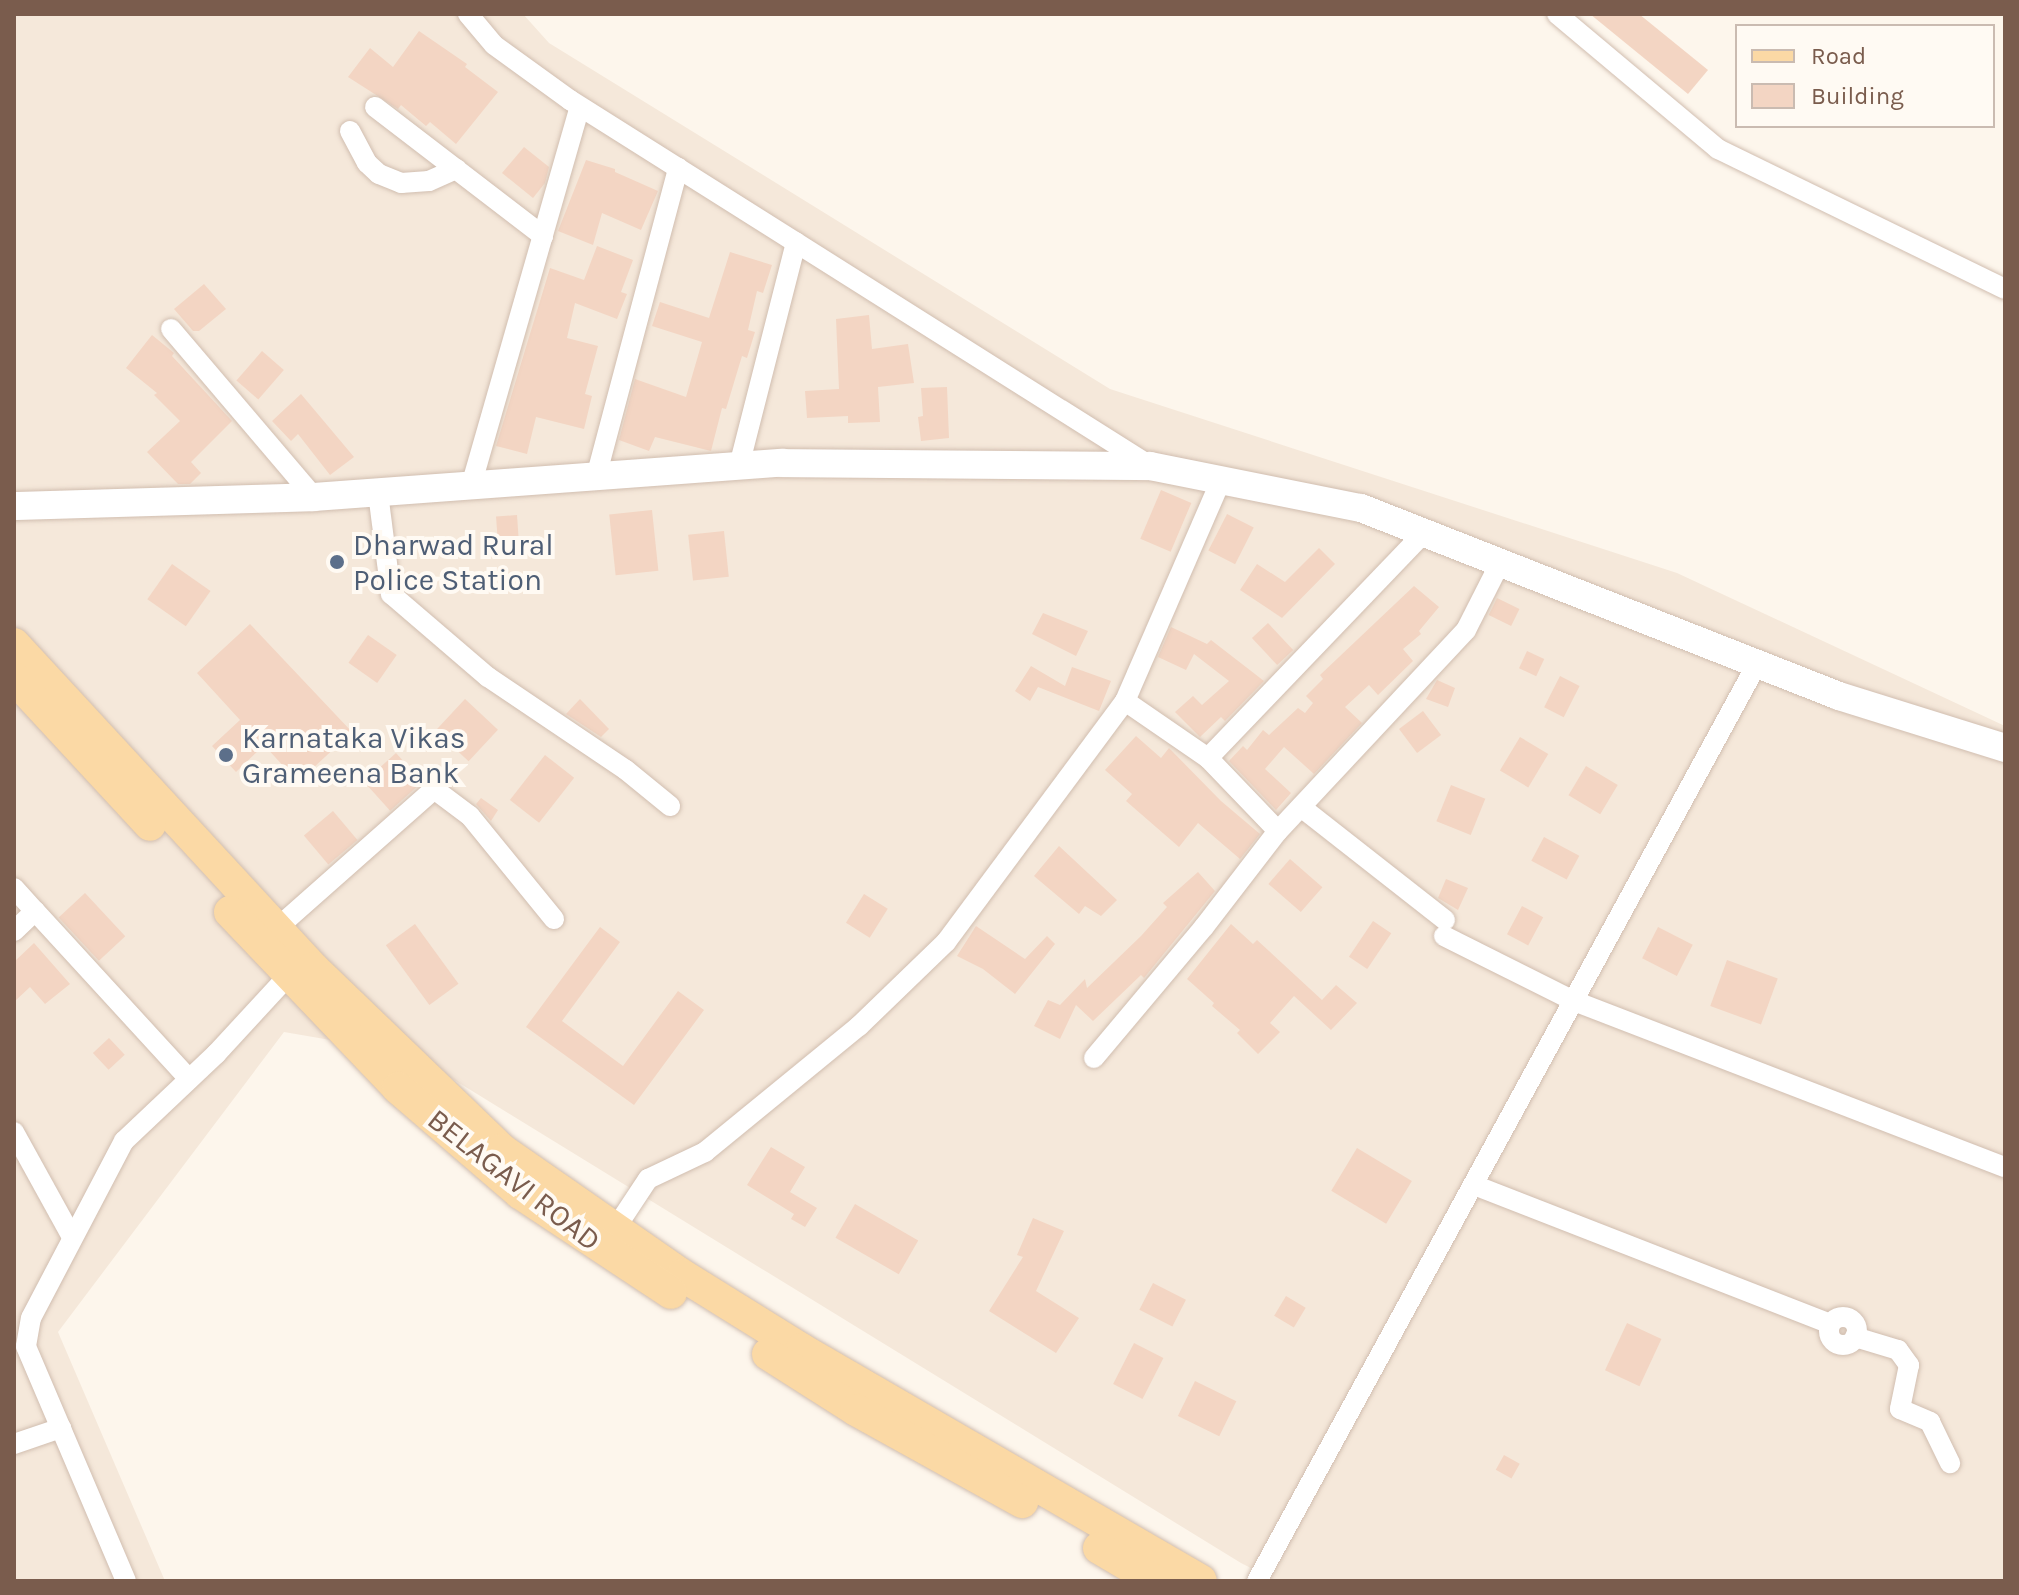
<!DOCTYPE html>
<html>
<head>
<meta charset="utf-8">
<style>
  body { margin:0 }
  #map { position:relative; width:2019px; height:1595px; overflow:hidden; background:#fdf6ec; font-family:Karla,sans-serif }
  div>[style] { position:absolute }
  [style*='--x'] { left:calc(var(--x)*1px); top:calc(var(--y)*1px); width:calc(var(--w)*1px); rotate:calc(var(--a)*1deg) }
  .residential>* { inset:0; background:#f5e8da }
  .building>* { inset:0; background:#f3d5c3; transform-origin:0 0 }
  .roads { filter:drop-shadow(0 0 2px #d1beb0) drop-shadow(0 0 2px #d1beb0) }
  .street>* { height:20px; margin:-10px; padding:0 10px; transform-origin:10px; border-radius:10px; background:#fff }
  .street>.ring { margin:-10px; padding:0; box-sizing:content-box; background:none; border:20px solid #fff; border-radius:50% }
  .secondary>* { height:28px; margin:-14px; padding:0 14px; transform-origin:14px; border-radius:14px; background:#fff }
  .primary>* { height:32px; margin:-16px; padding:0 16px; transform-origin:16px; border-radius:16px; background:#fbd9a5 }
  .dots>* { width:22px; height:22px; translate:-50% -50%; box-sizing:border-box; border:4px solid #fffaf3; border-radius:50% }
  span { translate:-50% -50%; white-space:nowrap; text-align:center; line-height:1.15; -webkit-text-stroke:8px #fffaf3; paint-order:stroke }
  .service-label { font-size:30px; color:#4e5e75 }
  .left { translate:0 -50%; text-align:left }
  .street-label { font-size:30px; color:#7a5c4d }
  .frame { position:absolute; inset:0; border:16px solid #7a5c4d; pointer-events:none }
  .legend { position:absolute; left:1735px; top:24px; width:260px; height:104px; box-sizing:border-box; background:#fffaf3; border:2px solid #cabbb1; margin:0; padding:10px 14px; list-style:none; font-size:24px; color:#7a5c4d }
  .legend li { display:flex; align-items:center; gap:16px; height:40px }
  .legend b { width:40px; border:2px solid #cabbb1 }
</style>
</head>
<body>
<div id="map">
  <div class="residential">
    <div style="clip-path:polygon(14px 14px,523px 14px,549px 43px,1110px 389px,1677px 573px,2005px 726px,2005px 1581px,1276px 1581px,1241px 1563px,412px 1054px,284px 1032px,58px 1332px,165px 1581px,14px 1581px)"></div>
  </div>
  <div class="building">
    <div style="clip-path:polygon(1590px 14px,1639px 14px,1708px 70px,1688px 94px)"></div>
    <div style="clip-path:polygon(419px 31px,467px 64px,465px 67px,498px 92px,456px 144px,430px 122px,426px 126px,401px 105px,398px 109px,348px 77px,370px 48px,393px 67px)"></div>
    <div style="clip-path:polygon(524px 147px,549px 167px,545px 183px,533px 198px,502px 173px)"></div>
    <div style="clip-path:polygon(586px 160px,615px 169px,615px 172px,658px 191px,641px 230px,602px 213px,593px 245px,558px 231px)"></div>
    <div style="clip-path:polygon(597px 246px,633px 260px,621px 292px,627px 294px,617px 319px,575px 303px,567px 338px,598px 346px,585px 394px,592px 396px,584px 429px,536px 417px,527px 454px,496px 446px,550px 268px,584px 280px)"></div>
    <div style="clip-path:polygon(730px 252px,772px 265px,763px 293px,757px 291px,748px 330px,755px 332px,747px 358px,742px 356px,726px 409px,722px 408px,711px 451px,655px 437px,649px 451px,619px 440px,635px 379px,686px 397px,702px 342px,652px 326px,660px 302px,709px 318px)"></div>
    <div style="clip-path:polygon(204px 284px,226px 309px,199px 331px,193px 331px,174px 309px)"></div>
    <div style="clip-path:polygon(869px 315px,872px 349px,908px 344px,914px 383px,878px 387px,880px 422px,848px 423px,848px 416px,807px 418px,805px 391px,839px 389px,836px 319px)"></div>
    <div style="clip-path:polygon(152px 335px,174px 353px,172px 356px,232px 421px,191px 462px,201px 473px,190px 484px,178px 484px,147px 452px,180px 421px,154px 395px,157px 393px,126px 368px)"></div>
    <div style="left:262px;top:351px;width:29px;height:39px;rotate:41deg"></div>
    <div style="clip-path:polygon(947px 387px,949px 438px,921px 441px,918px 417px,923px 416px,921px 388px)"></div>
    <div style="clip-path:polygon(301px 394px,354px 457px,330px 475px,298px 434px,291px 441px,272px 421px)"></div>
    <div style="left:1161px;top:490px;width:33px;height:53px;rotate:23deg"></div>
    <div style="left:652px;top:510px;width:61px;height:43px;rotate:84deg"></div>
    <div style="left:1227px;top:514px;width:30px;height:41px;rotate:27deg"></div>
    <div style="left:517px;top:515px;width:29px;height:21px;rotate:86deg"></div>
    <div style="left:724px;top:531px;width:46px;height:36px;rotate:84deg"></div>
    <div style="clip-path:polygon(1319px 548px,1335px 564px,1282px 618px,1240px 590px,1257px 564px,1285px 582px)"></div>
    <div style="left:172px;top:564px;width:47px;height:43px;rotate:35deg"></div>
    <div style="clip-path:polygon(1414px 586px,1439px 607px,1419px 631px,1421px 634px,1403px 649px,1413px 661px,1378px 695px,1369px 685px,1345px 707px,1362px 723px,1314px 774px,1284px 747px,1265px 769px,1291px 793px,1276px 810px,1229px 761px,1243px 746px,1247px 750px,1263px 730px,1269px 735px,1298px 708px,1305px 713px,1313px 703px,1306px 696px,1323px 679px,1320px 675px)"></div>
    <div style="left:1497px;top:598px;width:25px;height:19px;rotate:26deg"></div>
    <div style="clip-path:polygon(1043px 613px,1088px 631px,1076px 656px,1032px 634px)"></div>
    <div style="left:1268px;top:623px;width:37px;height:22px;rotate:47deg"></div>
    <div style="clip-path:polygon(250px 624px,352px 732px,298px 782px,264px 745px,236px 772px,212px 746px,240px 720px,197px 673px)"></div>
    <div style="clip-path:polygon(1171px 627px,1207px 644px,1211px 640px,1264px 681px,1225px 721px,1221px 717px,1200px 737px,1175px 712px,1193px 696px,1202px 705px,1229px 681px,1194px 654px,1186px 670px,1158px 657px)"></div>
    <div style="left:368px;top:635px;width:35px;height:34px;rotate:35deg"></div>
    <div style="left:1527px;top:651px;width:19px;height:19px;rotate:25deg"></div>
    <div style="clip-path:polygon(1031px 666px,1065px 686px,1072px 667px,1111px 681px,1099px 711px,1038px 687px,1030px 701px,1015px 691px)"></div>
    <div style="left:1560px;top:676px;width:22px;height:35px;rotate:27deg"></div>
    <div style="clip-path:polygon(1437px 680px,1455px 688px,1448px 707px,1426px 699px)"></div>
    <div style="left:465px;top:699px;width:45px;height:43px;rotate:43deg"></div>
    <div style="clip-path:polygon(580px 699px,609px 729px,601px 737px,566px 714px)"></div>
    <div style="left:1423px;top:711px;width:30px;height:30px;rotate:53deg"></div>
    <div style="clip-path:polygon(1136px 736px,1161px 758px,1169px 748px,1221px 801px,1260px 834px,1240px 859px,1198px 823px,1179px 847px,1126px 801px,1132px 794px,1105px 770px)"></div>
    <div style="left:1520px;top:737px;width:33px;height:39px;rotate:31deg"></div>
    <div style="left:396px;top:753px;width:39px;height:43px;rotate:48deg"></div>
    <div style="left:545px;top:755px;width:37px;height:57px;rotate:38deg"></div>
    <div style="left:1586px;top:766px;width:37px;height:34px;rotate:31deg"></div>
    <div style="left:1451px;top:785px;width:37px;height:39px;rotate:22deg"></div>
    <div style="clip-path:polygon(481px 798px,498px 810px,491px 821px,476px 804px)"></div>
    <div style="left:333px;top:811px;width:38px;height:38px;rotate:50deg"></div>
    <div style="left:1544px;top:837px;width:40px;height:27px;rotate:28deg"></div>
    <div style="clip-path:polygon(1059px 846px,1117px 900px,1101px 916px,1085px 906px,1079px 914px,1034px 876px)"></div>
    <div style="left:1290px;top:859px;width:43px;height:33px;rotate:41deg"></div>
    <div style="clip-path:polygon(1198px 872px,1215px 891px,1144px 978px,1141px 975px,1093px 1021px,1076px 1005px,1060px 1039px,1034px 1026px,1048px 1000px,1060px 1005px,1085px 979px,1087px 988px,1141px 936px,1167px 907px,1163px 903px)"></div>
    <div style="clip-path:polygon(1446px 879px,1468px 888px,1458px 910px,1438px 898px)"></div>
    <div style="left:85px;top:893px;width:59px;height:36px;rotate:47deg"></div>
    <div style="left:864px;top:894px;width:28px;height:34px;rotate:32deg"></div>
    <div style="left:1522px;top:906px;width:24px;height:32px;rotate:28deg"></div>
    <div style="left:1373px;top:921px;width:22px;height:43px;rotate:34deg"></div>
    <div style="left:415px;top:924px;width:74px;height:36px;rotate:54deg"></div>
    <div style="clip-path:polygon(1231px 924px,1253px 944px,1257px 940px,1322px 1000px,1336px 985px,1357px 1003px,1331px 1030px,1294px 996px,1270px 1023px,1280px 1032px,1258px 1054px,1237px 1033px,1240px 1030px,1212px 1006px,1214px 1003px,1187px 979px)"></div>
    <div style="clip-path:polygon(976px 926px,1025px 959px,1047px 936px,1055px 944px,1015px 994px,983px 969px,957px 956px)"></div>
    <div style="clip-path:polygon(600px 927px,620px 942px,562px 1021px,623px 1066px,678px 991px,704px 1010px,634px 1105px,526px 1027px)"></div>
    <div style="left:1658px;top:927px;width:39px;height:35px;rotate:27deg"></div>
    <div style="clip-path:polygon(34px 943px,70px 984px,45px 1004px,30px 987px,14px 1002px,14px 962px)"></div>
    <div style="left:1727px;top:960px;width:54px;height:49px;rotate:20deg"></div>
    <div style="left:109px;top:1038px;width:23px;height:22px;rotate:47deg"></div>
    <div style="clip-path:polygon(771px 1147px,805px 1167px,790px 1192px,817px 1208px,805px 1227px,791px 1219px,794px 1214px,747px 1185px)"></div>
    <div style="left:1357px;top:1148px;width:64px;height:50px;rotate:31deg"></div>
    <div style="left:855px;top:1204px;width:73px;height:39px;rotate:30deg"></div>
    <div style="clip-path:polygon(1033px 1218px,1064px 1231px,1036px 1291px,1079px 1318px,1056px 1353px,989px 1311px,1023px 1257px,1017px 1255px)"></div>
    <div style="left:1153px;top:1283px;width:37px;height:30px;rotate:27deg"></div>
    <div style="left:1286px;top:1296px;width:23px;height:23px;rotate:31deg"></div>
    <div style="left:1627px;top:1323px;width:38px;height:52px;rotate:25deg"></div>
    <div style="left:1134px;top:1343px;width:33px;height:46px;rotate:27deg"></div>
    <div style="left:1195px;top:1381px;width:46px;height:39px;rotate:26deg"></div>
    <div style="left:1504px;top:1455px;width:18px;height:17px;rotate:29deg"></div>
  </div>
  <div class="roads">
    <div class="street">
      <div style="--x:468;--y:14;--w:40;--a:50"></div>
      <div style="--x:494;--y:45;--w:94;--a:35.9"></div>
      <div style="--x:570;--y:100;--w:686;--a:32.25"></div>
      <div style="--x:1557;--y:14;--w:210;--a:40"></div>
      <div style="--x:1718;--y:149;--w:319;--a:26"></div>
      <div style="--x:375;--y:107;--w:212;--a:37.5"></div>
      <div style="--x:350;--y:131;--w:36;--a:62"></div>
      <div style="--x:367;--y:163;--w:16;--a:43"></div>
      <div style="--x:379;--y:174;--w:24;--a:22"></div>
      <div style="--x:401;--y:183;--w:28;--a:-4"></div>
      <div style="--x:429;--y:181;--w:30;--a:-24"></div>
      <div style="--x:171;--y:329;--w:221;--a:49.6"></div>
      <div style="--x:739;--y:466;--w:231;--a:-75.7"></div>
      <div style="--x:596;--y:477;--w:320;--a:-75.1"></div>
      <div style="--x:471;--y:486;--w:394;--a:-74"></div>
      <div style="--x:378;--y:493;--w:102;--a:82.7"></div>
      <div style="--x:391;--y:594;--w:128;--a:40.6"></div>
      <div style="--x:488;--y:677;--w:166;--a:34"></div>
      <div style="--x:626;--y:770;--w:57;--a:39.3"></div>
      <div style="--x:1125;--y:701;--w:101;--a:34.5"></div>
      <div style="--x:1208;--y:758;--w:101;--a:46.2"></div>
      <div style="--x:1208;--y:758;--w:312;--a:-46.2"></div>
      <div style="--x:1301;--y:807;--w:183;--a:38.1"></div>
      <div style="--x:14;--y:888;--w:31;--a:48"></div>
      <div style="--x:35;--y:911;--w:29;--a:136"></div>
      <div style="--x:35;--y:911;--w:228;--a:47.5"></div>
      <div style="--x:276;--y:929;--w:211;--a:-41.5"></div>
      <div style="--x:434;--y:789;--w:45;--a:36.9"></div>
      <div style="--x:470;--y:816;--w:133;--a:50.8"></div>
      <div style="--x:1444;--y:936;--w:145;--a:26.6"></div>
      <div style="--x:1574;--y:1001;--w:462;--a:21.1"></div>
      <div style="--x:1094;--y:1058;--w:171;--a:-50"></div>
      <div style="--x:1204;--y:927;--w:121;--a:-52.4"></div>
      <div style="--x:1278;--y:831;--w:275;--a:-46.9"></div>
      <div style="--x:1466;--y:630;--w:75;--a:-63.1"></div>
      <div style="--x:14;--y:1132;--w:120;--a:61.1"></div>
      <div style="--x:1474;--y:1185;--w:382;--a:21.3"></div>
      <div style="--x:615;--y:1229;--w:60;--a:-56.6"></div>
      <div style="--x:648;--y:1179;--w:63;--a:-25.3"></div>
      <div style="--x:705;--y:1152;--w:199;--a:-39.3"></div>
      <div style="--x:859;--y:1026;--w:121;--a:-44"></div>
      <div style="--x:946;--y:942;--w:300;--a:-53.4"></div>
      <div style="--x:1125;--y:701;--w:241;--a:-66.5"></div>
      <div class="ring" style="left:1829px;top:1317px;width:8px;height:8px"></div>
      <div style="--x:1855;--y:1337;--w:45;--a:16.8"></div>
      <div style="--x:1898;--y:1350;--w:19;--a:54"></div>
      <div style="--x:1909;--y:1365;--w:45;--a:101.6"></div>
      <div style="--x:1900;--y:1409;--w:33;--a:23"></div>
      <div style="--x:1930;--y:1422;--w:46;--a:64"></div>
      <div style="--x:14;--y:1444;--w:50;--a:-18.8"></div>
      <div style="--x:126;--y:1581;--w:255;--a:-113.1"></div>
      <div style="--x:26;--y:1346;--w:28;--a:-80"></div>
      <div style="--x:31;--y:1318;--w:200;--a:-62.3"></div>
      <div style="--x:124;--y:1141;--w:127;--a:-43.4"></div>
      <div style="--x:216;--y:1054;--w:108;--a:-47.3"></div>
      <div style="--x:1257;--y:1581;--w:1044;--a:-61.4"></div>
    </div>
    <div class="secondary">
      <div style="--x:14;--y:506;--w:300;--a:-1.7"></div>
      <div style="--x:314;--y:497;--w:469;--a:-4.2"></div>
      <div style="--x:782;--y:463;--w:368;--a:0.5"></div>
      <div style="--x:1150;--y:466;--w:215;--a:11.3"></div>
      <div style="--x:1361;--y:508;--w:514;--a:21.47"></div>
      <div style="--x:1839;--y:696;--w:174;--a:17.4"></div>
    </div>
    <div class="primary">
      <div style="--x:14;--y:644;--w:441;--a:47.3"></div>
      <div style="--x:313;--y:968;--w:262;--a:43.9"></div>
      <div style="--x:502;--y:1150;--w:219;--a:34.8"></div>
      <div style="--x:682;--y:1275;--w:140;--a:31.9"></div>
      <div style="--x:801;--y:1349;--w:462;--a:30.1"></div>
      <div style="--x:14;--y:678;--w:200;--a:47.2"></div>
      <div style="--x:230;--y:912;--w:243;--a:46.3"></div>
      <div style="--x:398;--y:1088;--w:161;--a:40.7"></div>
      <div style="--x:520;--y:1193;--w:181;--a:33.5"></div>
      <div style="--x:768;--y:1354;--w:104;--a:32.5"></div>
      <div style="--x:856;--y:1410;--w:190;--a:29"></div>
      <div style="--x:1099;--y:1548;--w:65;--a:30.5"></div>
    </div>
  </div>
  <div class="dots">
    <div style="left:337px;top:562px;background:#5c6f8a"></div>
    <div style="left:226px;top:755px;background:#5c6f8a"></div>
  </div>
  <div class="service-label">
    <span class="left" style="left:353px;top:562px">Dharwad Rural<br>Police Station</span>
    <span class="left" style="left:242px;top:755px">Karnataka Vikas<br>Grameena Bank</span>
  </div>
  <div class="street-label">
    <span style="left:514px;top:1180px;rotate:38deg">BELAGAVI ROAD</span>
  </div>
  <div class="frame"></div>
  <ul class="legend">
  <li><b style="height:10px;background:#fbd9a5"></b>Road</li>
  <li><b style="height:22px;background:#f3d5c3"></b>Building</li>
  </ul>
</div>
</body>
</html>
